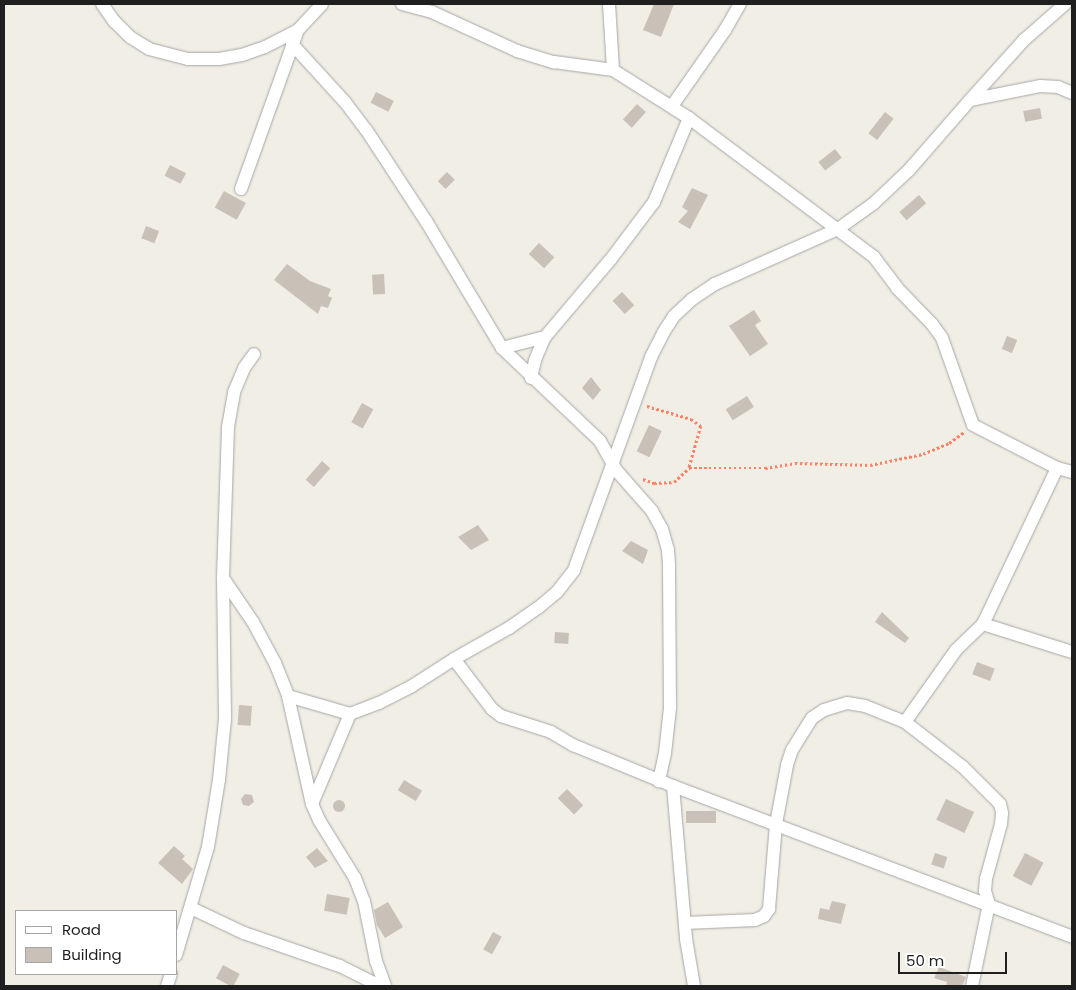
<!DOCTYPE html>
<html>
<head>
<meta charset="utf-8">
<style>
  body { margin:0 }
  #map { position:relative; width:1076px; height:990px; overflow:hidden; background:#f1eee5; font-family:Poppins,sans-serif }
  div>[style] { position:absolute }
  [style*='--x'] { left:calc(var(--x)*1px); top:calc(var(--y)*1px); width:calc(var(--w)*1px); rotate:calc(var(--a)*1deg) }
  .building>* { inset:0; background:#c9c0b7; transform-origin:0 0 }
  .round { border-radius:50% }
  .path>* { height:2.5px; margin-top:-1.25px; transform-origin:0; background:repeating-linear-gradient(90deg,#ff8168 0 2.5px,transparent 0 5px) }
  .roads { filter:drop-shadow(0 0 1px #a6a6a6) drop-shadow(0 0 1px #a6a6a6) }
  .minor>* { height:12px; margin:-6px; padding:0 6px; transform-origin:6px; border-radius:6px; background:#fff }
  span { translate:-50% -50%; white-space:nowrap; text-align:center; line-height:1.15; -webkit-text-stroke:4px #fff; paint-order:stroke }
  .frame { position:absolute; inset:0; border:5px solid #1f1f1f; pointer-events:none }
  .legend { position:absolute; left:15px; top:910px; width:162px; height:65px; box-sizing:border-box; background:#fff; border:1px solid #a5a5a5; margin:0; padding:6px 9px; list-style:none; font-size:15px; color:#1f1f1f }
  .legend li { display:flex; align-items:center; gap:10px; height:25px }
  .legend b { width:25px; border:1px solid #a5a5a5 }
  .scale { position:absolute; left:898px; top:952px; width:109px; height:22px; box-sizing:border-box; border:2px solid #1f1f1f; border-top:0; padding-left:6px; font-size:15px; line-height:18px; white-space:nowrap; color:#1f1f1f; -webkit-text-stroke:4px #fff; paint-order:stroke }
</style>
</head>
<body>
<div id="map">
  <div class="building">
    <div style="clip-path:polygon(654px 4px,674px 4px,661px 37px,643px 30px)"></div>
    <div style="left:376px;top:92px;width:20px;height:12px;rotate:27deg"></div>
    <div style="left:637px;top:104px;width:12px;height:21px;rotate:42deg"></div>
    <div style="left:1040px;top:108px;width:11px;height:17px;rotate:80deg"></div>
    <div style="left:885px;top:112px;width:11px;height:27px;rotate:38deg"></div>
    <div style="left:835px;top:149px;width:11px;height:21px;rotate:52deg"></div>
    <div style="left:170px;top:165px;width:18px;height:12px;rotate:27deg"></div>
    <div style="left:447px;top:172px;width:11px;height:13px;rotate:45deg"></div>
    <div style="clip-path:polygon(692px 188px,708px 195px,690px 229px,678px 222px,688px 211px,682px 207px)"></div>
    <div style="left:224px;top:191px;width:25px;height:19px;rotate:29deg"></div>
    <div style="left:919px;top:195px;width:11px;height:26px;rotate:49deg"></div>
    <div style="left:146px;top:226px;width:14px;height:13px;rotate:21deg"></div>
    <div style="left:539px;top:243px;width:21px;height:15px;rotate:43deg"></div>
    <div style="clip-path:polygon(287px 264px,310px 281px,331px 289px,328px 296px,332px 298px,328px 308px,321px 306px,318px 314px,274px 280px)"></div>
    <div style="left:384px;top:274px;width:20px;height:12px;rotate:87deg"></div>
    <div style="left:622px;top:292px;width:18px;height:13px;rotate:47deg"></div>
    <div style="clip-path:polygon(754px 310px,761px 321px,755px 325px,768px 344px,750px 356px,729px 326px)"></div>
    <div style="left:1007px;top:336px;width:11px;height:14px;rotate:22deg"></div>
    <div style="clip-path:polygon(591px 377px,601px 390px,593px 400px,582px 388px)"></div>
    <div style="left:747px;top:396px;width:13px;height:25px;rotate:58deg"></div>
    <div style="left:362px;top:403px;width:13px;height:22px;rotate:29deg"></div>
    <div style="left:649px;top:425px;width:14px;height:29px;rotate:25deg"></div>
    <div style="left:322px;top:461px;width:11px;height:25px;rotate:41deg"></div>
    <div style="clip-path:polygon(478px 525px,489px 540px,471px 550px,458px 537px)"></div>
    <div style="clip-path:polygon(631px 541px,648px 550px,643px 564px,622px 551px)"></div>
    <div style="clip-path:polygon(882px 612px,909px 638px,905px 643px,875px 622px)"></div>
    <div style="left:555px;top:632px;width:14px;height:11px;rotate:4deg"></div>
    <div style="left:977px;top:662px;width:19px;height:13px;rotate:21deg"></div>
    <div style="left:239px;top:705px;width:13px;height:20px;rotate:4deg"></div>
    <div style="left:404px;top:780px;width:21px;height:12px;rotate:31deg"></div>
    <div style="left:567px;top:789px;width:23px;height:13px;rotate:45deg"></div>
    <div style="clip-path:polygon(245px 794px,252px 795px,254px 802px,249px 806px,243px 805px,241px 799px)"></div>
    <div style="left:946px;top:799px;width:31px;height:23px;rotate:25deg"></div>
    <div class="round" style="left:333px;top:800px;width:12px;height:12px"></div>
    <div style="left:716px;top:811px;width:12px;height:30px;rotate:90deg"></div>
    <div style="clip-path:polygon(174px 846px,185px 856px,182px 859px,193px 869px,182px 884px,158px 863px)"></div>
    <div style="clip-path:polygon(317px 848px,328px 861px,315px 868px,306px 857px)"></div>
    <div style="left:935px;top:853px;width:13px;height:12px;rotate:18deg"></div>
    <div style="left:1025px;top:853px;width:21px;height:26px;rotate:28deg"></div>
    <div style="left:327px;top:894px;width:23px;height:17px;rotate:10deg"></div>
    <div style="clip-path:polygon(832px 901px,846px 904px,841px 924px,818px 919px,820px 908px,829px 910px)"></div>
    <div style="clip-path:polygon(388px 902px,403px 927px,385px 938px,377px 925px,374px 910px)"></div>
    <div style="left:493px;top:932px;width:10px;height:20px;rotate:29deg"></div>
    <div style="left:223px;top:965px;width:19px;height:15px;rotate:28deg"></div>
    <div style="clip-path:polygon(939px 967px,966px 977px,962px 986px,946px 986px,947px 982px,934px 978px)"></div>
  </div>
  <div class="path">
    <div style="--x:647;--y:406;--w:46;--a:16.5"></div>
    <div style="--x:691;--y:419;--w:12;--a:35"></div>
    <div style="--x:701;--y:426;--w:44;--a:105.9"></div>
    <div style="--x:643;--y:479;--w:12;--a:20"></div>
    <div style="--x:654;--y:483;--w:20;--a:-3"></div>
    <div style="--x:674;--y:482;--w:21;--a:-43"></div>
    <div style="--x:689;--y:468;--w:76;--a:0"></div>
    <div style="--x:765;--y:468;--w:30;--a:-9"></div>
    <div style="--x:795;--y:463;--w:75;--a:1.5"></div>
    <div style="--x:870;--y:465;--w:54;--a:-11.7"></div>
    <div style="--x:923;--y:454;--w:28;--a:-23"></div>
    <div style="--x:949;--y:443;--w:19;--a:-36"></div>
  </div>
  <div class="roads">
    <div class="minor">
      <div style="--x:102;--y:4;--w:21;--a:55"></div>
      <div style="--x:114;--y:21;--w:23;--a:45"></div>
      <div style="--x:130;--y:37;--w:22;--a:32"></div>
      <div style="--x:149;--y:49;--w:40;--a:14.4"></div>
      <div style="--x:188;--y:59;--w:31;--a:0"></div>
      <div style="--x:219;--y:59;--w:23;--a:-10"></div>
      <div style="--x:242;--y:55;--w:24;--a:-19"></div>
      <div style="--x:265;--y:47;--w:37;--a:-27"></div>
      <div style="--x:402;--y:4;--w:31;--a:15"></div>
      <div style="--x:432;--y:12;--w:94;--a:24.6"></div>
      <div style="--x:517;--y:51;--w:39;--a:17"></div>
      <div style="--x:554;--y:62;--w:60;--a:7.7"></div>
      <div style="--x:613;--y:70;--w:90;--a:32.3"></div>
      <div style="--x:689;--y:118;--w:231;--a:36.9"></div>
      <div style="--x:874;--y:257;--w:39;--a:53"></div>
      <div style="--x:897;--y:288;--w:50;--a:45.8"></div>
      <div style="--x:932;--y:324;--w:17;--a:54"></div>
      <div style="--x:942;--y:338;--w:92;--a:70.4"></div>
      <div style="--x:973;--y:425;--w:94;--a:27.1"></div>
      <div style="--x:1057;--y:468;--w:16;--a:15"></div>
      <div style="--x:609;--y:4;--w:66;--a:86.5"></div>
      <div style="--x:292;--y:44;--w:79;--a:47.6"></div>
      <div style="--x:345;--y:102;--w:36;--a:53"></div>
      <div style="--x:367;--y:131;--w:108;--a:56.8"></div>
      <div style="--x:426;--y:221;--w:148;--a:59.1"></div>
      <div style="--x:502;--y:348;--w:135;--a:43.5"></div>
      <div style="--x:600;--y:441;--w:33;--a:61"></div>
      <div style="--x:616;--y:470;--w:55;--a:48.7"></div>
      <div style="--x:652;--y:511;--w:21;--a:61"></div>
      <div style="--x:662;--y:529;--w:22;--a:74"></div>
      <div style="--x:668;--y:550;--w:16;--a:86"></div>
      <div style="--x:669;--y:566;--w:142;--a:89.6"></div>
      <div style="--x:670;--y:708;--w:45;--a:96.3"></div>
      <div style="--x:665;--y:753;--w:29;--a:102"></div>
      <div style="--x:970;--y:100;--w:81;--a:-48"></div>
      <div style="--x:1024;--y:40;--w:55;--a:-41.3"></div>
      <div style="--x:672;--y:106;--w:93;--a:-55.1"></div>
      <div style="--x:725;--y:30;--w:30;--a:-60"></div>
      <div style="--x:241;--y:189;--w:169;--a:-70.3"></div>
      <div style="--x:298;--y:30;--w:35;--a:-47"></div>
      <div style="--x:502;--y:348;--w:44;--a:-14.3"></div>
      <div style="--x:545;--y:337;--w:102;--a:-49.8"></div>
      <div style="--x:611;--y:259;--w:71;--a:-53"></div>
      <div style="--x:654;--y:202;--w:91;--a:-67.4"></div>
      <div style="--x:531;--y:378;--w:18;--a:-77"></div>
      <div style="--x:535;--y:360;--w:25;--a:-67"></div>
      <div style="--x:223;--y:578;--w:53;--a:55.7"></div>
      <div style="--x:253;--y:622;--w:47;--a:61.8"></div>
      <div style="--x:275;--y:663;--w:35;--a:68"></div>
      <div style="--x:288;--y:696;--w:111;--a:77.5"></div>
      <div style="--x:312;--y:804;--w:17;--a:66"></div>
      <div style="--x:319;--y:820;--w:68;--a:58.2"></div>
      <div style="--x:355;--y:878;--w:25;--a:69"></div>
      <div style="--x:364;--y:901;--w:61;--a:78.7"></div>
      <div style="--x:376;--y:961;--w:27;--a:70"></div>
      <div style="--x:983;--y:624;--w:93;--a:17.5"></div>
      <div style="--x:454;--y:659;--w:63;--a:52.8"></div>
      <div style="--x:492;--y:709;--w:11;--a:38"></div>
      <div style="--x:501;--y:716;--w:52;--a:17.7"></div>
      <div style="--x:551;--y:732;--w:26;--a:31"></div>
      <div style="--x:573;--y:745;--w:108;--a:22.3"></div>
      <div style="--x:673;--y:786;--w:154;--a:85.1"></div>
      <div style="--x:686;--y:939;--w:48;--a:80.3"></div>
      <div style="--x:288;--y:696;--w:65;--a:16.2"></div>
      <div style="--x:905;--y:722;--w:88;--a:-54.7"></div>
      <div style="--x:956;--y:650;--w:37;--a:-44"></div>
      <div style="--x:983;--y:624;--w:173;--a:-64.6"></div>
      <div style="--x:673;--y:786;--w:427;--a:20.7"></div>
      <div style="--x:312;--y:804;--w:98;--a:-67.1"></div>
      <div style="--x:350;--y:714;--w:31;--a:-21"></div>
      <div style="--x:379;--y:703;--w:37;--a:-27"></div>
      <div style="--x:412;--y:686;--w:50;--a:-32.7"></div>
      <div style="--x:454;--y:659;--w:63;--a:-29.4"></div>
      <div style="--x:509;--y:628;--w:35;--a:-35"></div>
      <div style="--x:538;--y:608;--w:25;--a:-40"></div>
      <div style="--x:557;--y:592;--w:28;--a:-52"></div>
      <div style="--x:574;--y:570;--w:226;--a:-70.1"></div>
      <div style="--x:651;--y:357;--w:27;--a:-63"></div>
      <div style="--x:663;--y:333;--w:20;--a:-57"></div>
      <div style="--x:674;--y:316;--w:23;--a:-43"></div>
      <div style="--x:691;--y:300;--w:29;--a:-34"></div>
      <div style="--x:715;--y:284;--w:135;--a:-24.1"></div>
      <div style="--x:838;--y:229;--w:44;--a:-35.8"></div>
      <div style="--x:874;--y:203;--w:48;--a:-43.3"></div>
      <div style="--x:909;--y:170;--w:93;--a:-48.9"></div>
      <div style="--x:970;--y:100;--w:71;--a:-11.3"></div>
      <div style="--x:1040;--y:86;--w:18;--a:3"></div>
      <div style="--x:1058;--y:87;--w:15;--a:23"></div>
      <div style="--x:191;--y:908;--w:59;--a:25.3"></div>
      <div style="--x:244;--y:933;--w:102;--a:19"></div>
      <div style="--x:340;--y:966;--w:45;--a:26.6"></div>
      <div style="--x:685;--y:923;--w:70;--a:-2.5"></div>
      <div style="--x:755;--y:920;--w:10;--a:-24"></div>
      <div style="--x:764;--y:916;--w:9;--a:-54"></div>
      <div style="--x:769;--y:909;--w:85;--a:-85.3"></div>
      <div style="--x:776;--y:824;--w:60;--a:-79.4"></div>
      <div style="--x:787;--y:765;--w:16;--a:-72"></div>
      <div style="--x:792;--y:750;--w:38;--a:-58"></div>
      <div style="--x:812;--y:718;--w:14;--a:-34"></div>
      <div style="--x:824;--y:710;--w:24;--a:-17"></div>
      <div style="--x:847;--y:703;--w:18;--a:9"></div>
      <div style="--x:865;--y:706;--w:43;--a:21.8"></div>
      <div style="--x:905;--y:722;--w:73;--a:37.8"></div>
      <div style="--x:963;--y:767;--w:52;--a:45"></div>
      <div style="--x:1000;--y:804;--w:9;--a:77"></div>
      <div style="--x:1002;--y:813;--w:11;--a:95"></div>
      <div style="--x:1001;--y:824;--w:57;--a:105.3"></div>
      <div style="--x:986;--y:879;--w:12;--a:95"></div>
      <div style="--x:985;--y:891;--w:14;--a:73"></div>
      <div style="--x:989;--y:904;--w:84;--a:101.7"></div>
      <div style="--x:176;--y:955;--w:113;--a:-73.5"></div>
      <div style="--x:208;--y:847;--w:68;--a:-80.7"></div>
      <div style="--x:219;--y:780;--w:61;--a:-84.4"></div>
      <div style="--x:225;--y:719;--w:141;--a:-90.8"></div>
      <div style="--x:223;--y:578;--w:151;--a:-88.1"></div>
      <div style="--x:228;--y:427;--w:36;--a:-80"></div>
      <div style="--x:234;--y:392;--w:26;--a:-67"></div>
      <div style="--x:244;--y:368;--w:17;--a:-54"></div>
      <div style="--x:167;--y:986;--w:13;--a:-72"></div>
    </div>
  </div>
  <div class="frame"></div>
  <ul class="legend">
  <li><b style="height:6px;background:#fff"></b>Road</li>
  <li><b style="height:14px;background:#c9c0b7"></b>Building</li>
  </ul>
  <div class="scale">50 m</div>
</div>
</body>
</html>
